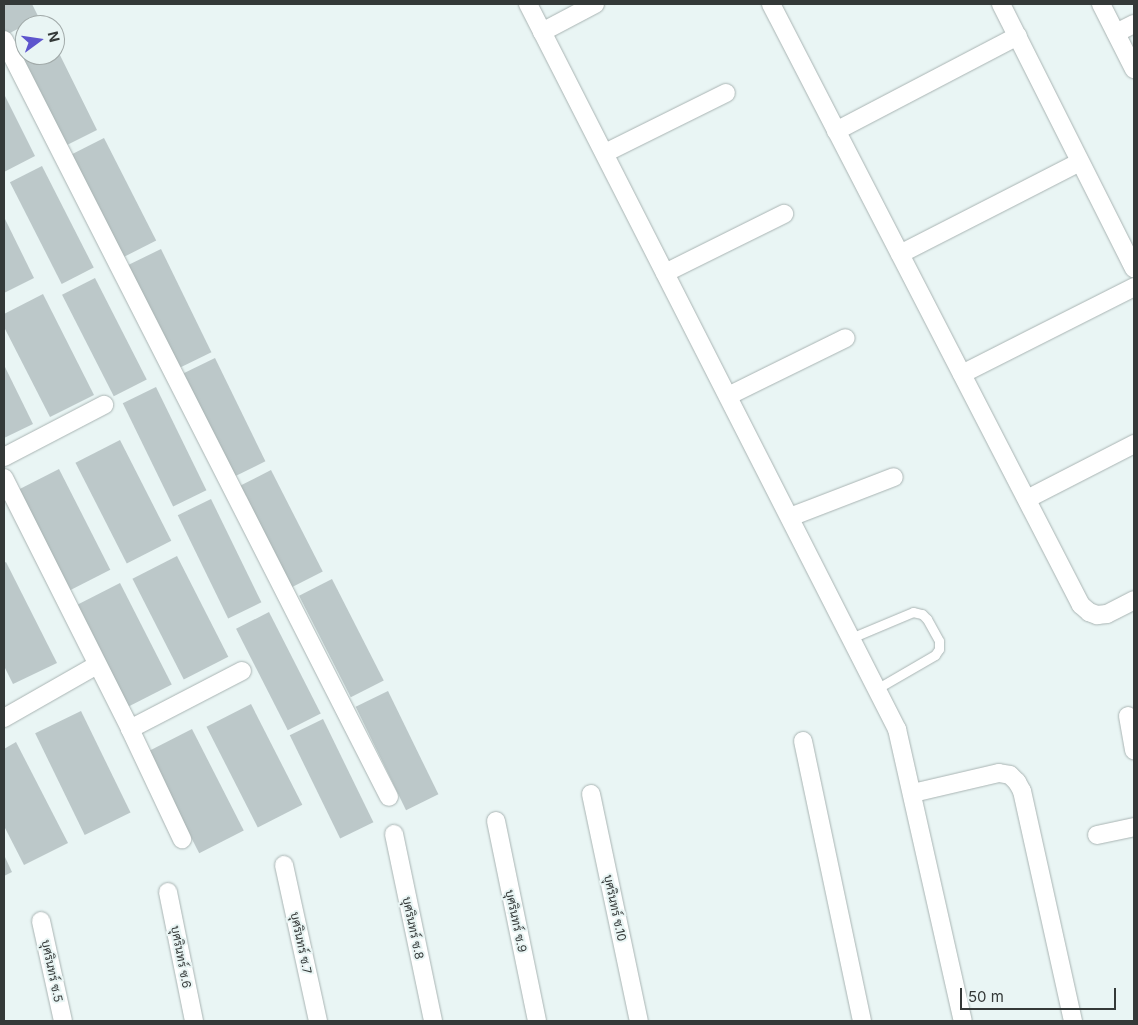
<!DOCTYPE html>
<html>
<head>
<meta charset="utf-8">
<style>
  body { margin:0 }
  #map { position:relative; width:1138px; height:1025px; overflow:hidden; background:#e9f5f4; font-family:Inter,Sarabun,sans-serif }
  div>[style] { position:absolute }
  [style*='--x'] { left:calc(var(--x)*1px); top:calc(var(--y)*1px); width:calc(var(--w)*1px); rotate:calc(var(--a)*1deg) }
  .building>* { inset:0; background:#bcc8c9; transform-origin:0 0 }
  .roads { filter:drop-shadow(0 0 1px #a9b4b3) drop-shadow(0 0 1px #a9b4b3) }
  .service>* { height:9px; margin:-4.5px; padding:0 4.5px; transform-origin:4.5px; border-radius:4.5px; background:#fff }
  .minor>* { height:18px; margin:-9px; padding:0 9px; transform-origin:9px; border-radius:9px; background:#fff }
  span { translate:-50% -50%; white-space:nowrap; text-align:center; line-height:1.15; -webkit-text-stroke:4px #e9f5f4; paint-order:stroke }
  .street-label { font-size:12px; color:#343938 }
  .frame { position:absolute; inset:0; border:5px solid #343938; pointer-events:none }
  .north { position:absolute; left:15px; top:15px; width:50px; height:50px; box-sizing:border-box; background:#e9f5f4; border:1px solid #a1aaa9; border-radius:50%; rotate:76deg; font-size:14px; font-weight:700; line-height:20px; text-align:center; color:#343938 }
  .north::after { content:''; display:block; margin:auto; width:18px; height:22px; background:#5d55cd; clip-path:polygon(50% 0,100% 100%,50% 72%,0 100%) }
  .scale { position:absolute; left:960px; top:988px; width:156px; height:22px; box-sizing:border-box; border:2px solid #343938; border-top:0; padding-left:6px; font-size:15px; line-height:18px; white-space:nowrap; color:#343938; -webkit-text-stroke:4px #e9f5f4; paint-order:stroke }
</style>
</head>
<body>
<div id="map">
  <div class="building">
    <div style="clip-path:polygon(4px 4px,32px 4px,39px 18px,6px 35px,4px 31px)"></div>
    <div style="clip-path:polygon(25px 38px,25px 55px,55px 55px,55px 45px,97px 130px,63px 147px,13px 44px)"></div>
    <div style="clip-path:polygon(4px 94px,35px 156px,4px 172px)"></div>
    <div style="left:104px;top:138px;width:115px;height:36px;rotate:63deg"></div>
    <div style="left:42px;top:166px;width:114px;height:36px;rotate:63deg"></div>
    <div style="clip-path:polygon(4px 217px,34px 278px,4px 293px)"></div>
    <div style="left:161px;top:249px;width:115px;height:37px;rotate:64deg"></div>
    <div style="left:95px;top:278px;width:114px;height:37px;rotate:63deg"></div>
    <div style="clip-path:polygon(43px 294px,94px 395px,50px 417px,4px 327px,4px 314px)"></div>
    <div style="left:215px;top:358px;width:115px;height:36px;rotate:64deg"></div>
    <div style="clip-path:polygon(4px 365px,33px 424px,4px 438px)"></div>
    <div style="left:156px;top:387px;width:115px;height:37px;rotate:64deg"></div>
    <div style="left:120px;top:440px;width:113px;height:50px;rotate:63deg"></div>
    <div style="left:59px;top:469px;width:113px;height:49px;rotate:63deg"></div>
    <div style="left:271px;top:470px;width:114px;height:37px;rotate:63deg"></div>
    <div style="left:211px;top:499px;width:115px;height:37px;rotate:64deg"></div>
    <div style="left:177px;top:556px;width:113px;height:50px;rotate:63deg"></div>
    <div style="clip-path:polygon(6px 562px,57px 663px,13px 684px,4px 666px,4px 563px)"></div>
    <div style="left:332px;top:579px;width:114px;height:37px;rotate:63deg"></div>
    <div style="left:120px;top:583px;width:114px;height:49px;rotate:63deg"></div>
    <div style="left:269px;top:612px;width:114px;height:37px;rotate:63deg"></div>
    <div style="left:388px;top:691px;width:115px;height:36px;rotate:64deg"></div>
    <div style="left:251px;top:704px;width:113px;height:50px;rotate:63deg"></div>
    <div style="left:81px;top:711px;width:113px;height:51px;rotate:64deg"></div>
    <div style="left:323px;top:719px;width:115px;height:37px;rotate:64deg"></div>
    <div style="left:192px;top:729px;width:114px;height:50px;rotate:63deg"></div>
    <div style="clip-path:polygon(16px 742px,68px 843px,24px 865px,4px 826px,4px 749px)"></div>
    <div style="clip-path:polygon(4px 855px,12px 872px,4px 876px)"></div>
  </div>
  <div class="roads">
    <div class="service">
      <div style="--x:851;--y:638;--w:67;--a:-22.8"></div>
      <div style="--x:913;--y:612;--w:9;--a:13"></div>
      <div style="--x:922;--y:614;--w:7;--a:45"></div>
      <div style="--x:927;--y:619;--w:25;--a:61"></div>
      <div style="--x:939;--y:641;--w:8;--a:90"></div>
      <div style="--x:939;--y:649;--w:7;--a:124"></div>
      <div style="--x:935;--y:655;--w:66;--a:149.9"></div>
    </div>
    <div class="minor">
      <div style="--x:528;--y:4;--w:814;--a:63.03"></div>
      <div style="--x:897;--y:729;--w:299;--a:77.3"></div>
      <div style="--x:771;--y:4;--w:676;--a:62.72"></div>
      <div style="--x:1081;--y:605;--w:11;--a:41"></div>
      <div style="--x:1089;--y:612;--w:9;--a:21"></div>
      <div style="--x:1097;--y:615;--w:10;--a:-6"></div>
      <div style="--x:1107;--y:614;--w:30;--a:-27"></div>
      <div style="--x:1001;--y:4;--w:296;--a:63.3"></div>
      <div style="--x:1101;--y:4;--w:73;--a:63.1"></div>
      <div style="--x:542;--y:32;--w:60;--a:-27.8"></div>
      <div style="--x:1116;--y:33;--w:20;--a:-27"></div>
      <div style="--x:4;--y:40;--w:849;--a:63.04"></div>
      <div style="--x:836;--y:131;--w:205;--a:-27.6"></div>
      <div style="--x:605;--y:153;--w:135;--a:-26.4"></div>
      <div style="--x:900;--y:254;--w:202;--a:-27.1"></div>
      <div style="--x:665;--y:273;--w:133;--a:-26.4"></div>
      <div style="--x:962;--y:374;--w:193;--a:-26.8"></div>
      <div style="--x:728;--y:396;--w:131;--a:-26.2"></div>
      <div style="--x:4;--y:457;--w:113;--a:-27.5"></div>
      <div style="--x:4;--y:478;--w:281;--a:63.3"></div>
      <div style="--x:130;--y:729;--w:122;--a:64.7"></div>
      <div style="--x:1027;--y:499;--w:120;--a:-27.2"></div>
      <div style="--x:790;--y:517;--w:111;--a:-21"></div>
      <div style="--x:1128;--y:716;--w:35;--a:80"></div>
      <div style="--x:4;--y:718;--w:107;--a:-29.7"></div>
      <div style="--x:130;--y:729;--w:126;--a:-27.4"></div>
      <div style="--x:803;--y:741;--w:286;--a:78.1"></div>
      <div style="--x:913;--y:793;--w:88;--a:-13.1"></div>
      <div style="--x:999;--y:773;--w:11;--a:10"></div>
      <div style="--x:1010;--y:775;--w:10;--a:45"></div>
      <div style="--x:1017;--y:782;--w:10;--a:61"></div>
      <div style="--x:1022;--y:791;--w:236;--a:77.5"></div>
      <div style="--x:591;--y:794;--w:232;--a:78.1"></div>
      <div style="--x:496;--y:821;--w:204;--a:78.4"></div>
      <div style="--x:394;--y:834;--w:191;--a:78.2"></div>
      <div style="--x:1097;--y:835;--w:38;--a:-12"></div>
      <div style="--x:284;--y:865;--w:160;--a:77.7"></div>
      <div style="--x:168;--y:892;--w:132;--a:78.6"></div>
      <div style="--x:41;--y:921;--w:102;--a:77.6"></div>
    </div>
  </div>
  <div class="street-label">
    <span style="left:615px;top:908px;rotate:78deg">บุศรินทร์ ซ.10</span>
    <span style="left:516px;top:921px;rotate:78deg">บุศรินทร์ ซ.9</span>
    <span style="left:413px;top:928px;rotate:78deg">บุศรินทร์ ซ.8</span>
    <span style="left:301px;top:943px;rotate:78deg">บุศรินทร์ ซ.7</span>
    <span style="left:181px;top:957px;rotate:79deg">บุศรินทร์ ซ.6</span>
    <span style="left:52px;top:971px;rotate:78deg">บุศรินทร์ ซ.5</span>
  </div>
  <div class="frame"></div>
  <div class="north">N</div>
  <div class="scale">50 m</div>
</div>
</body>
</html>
